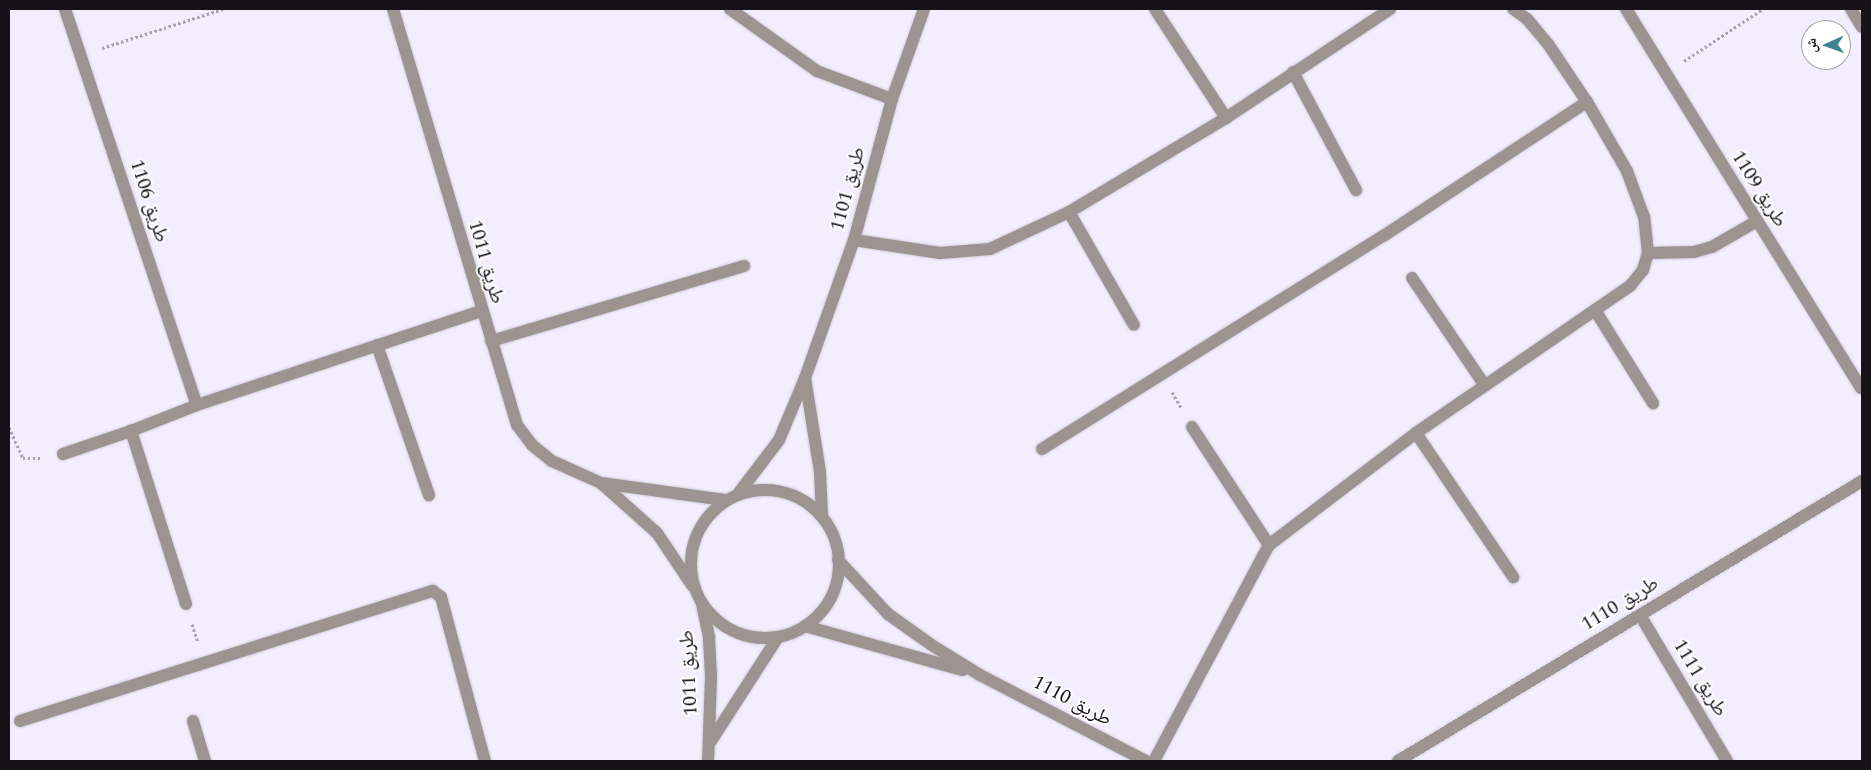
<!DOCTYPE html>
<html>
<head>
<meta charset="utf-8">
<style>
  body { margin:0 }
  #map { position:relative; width:1871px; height:770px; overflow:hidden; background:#f2eefd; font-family:Spectral,"Noto Naskh Arabic",serif }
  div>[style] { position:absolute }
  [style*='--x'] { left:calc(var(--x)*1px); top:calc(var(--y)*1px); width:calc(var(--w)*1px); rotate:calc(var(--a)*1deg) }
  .path>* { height:3px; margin-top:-1.5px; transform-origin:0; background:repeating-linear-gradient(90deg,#a6a2ae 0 2.5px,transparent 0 5px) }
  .roads { filter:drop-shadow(0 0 1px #cfcbd9) drop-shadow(0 0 1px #cfcbd9) }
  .minor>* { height:12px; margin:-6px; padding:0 6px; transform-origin:6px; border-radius:6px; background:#9d9391 }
  .minor>.ring { margin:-6px; padding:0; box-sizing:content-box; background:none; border:12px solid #9d9391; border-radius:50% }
  span { translate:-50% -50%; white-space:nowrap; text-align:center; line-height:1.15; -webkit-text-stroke:4px #fff; paint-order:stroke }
  .street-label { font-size:20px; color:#151319 }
  .frame { position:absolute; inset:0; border:10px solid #151319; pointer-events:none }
  .north { position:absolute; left:1801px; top:20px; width:50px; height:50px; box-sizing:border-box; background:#fff; border:1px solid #a1a1a3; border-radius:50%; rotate:268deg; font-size:14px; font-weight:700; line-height:20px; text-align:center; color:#151319 }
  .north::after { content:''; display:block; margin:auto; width:18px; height:22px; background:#3e848f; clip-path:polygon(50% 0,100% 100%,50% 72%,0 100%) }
</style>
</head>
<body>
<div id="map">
  <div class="path">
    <div style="--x:102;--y:48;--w:127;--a:-17.9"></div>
    <div style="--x:1684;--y:61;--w:95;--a:-33.4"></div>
    <div style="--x:1172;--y:392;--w:20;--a:60"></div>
    <div style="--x:9;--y:427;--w:34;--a:66"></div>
    <div style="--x:23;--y:458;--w:20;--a:0"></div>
    <div style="--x:192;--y:624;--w:19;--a:72"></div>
  </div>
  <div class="roads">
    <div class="minor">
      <div style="--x:65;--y:9;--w:417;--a:71.6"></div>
      <div style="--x:393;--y:9;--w:434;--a:73.4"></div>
      <div style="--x:517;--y:425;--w:25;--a:53"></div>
      <div style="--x:532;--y:445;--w:26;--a:39"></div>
      <div style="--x:552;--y:461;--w:54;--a:24.2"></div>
      <div style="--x:601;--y:483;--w:125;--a:7.8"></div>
      <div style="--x:730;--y:9;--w:107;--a:35.5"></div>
      <div style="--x:817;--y:71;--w:80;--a:20.5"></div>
      <div style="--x:1155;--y:9;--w:130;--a:56.9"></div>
      <div style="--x:1626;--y:9;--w:446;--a:58.2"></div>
      <div style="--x:1851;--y:9;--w:21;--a:59"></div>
      <div style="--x:1293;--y:72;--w:134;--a:61.9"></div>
      <div style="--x:1069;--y:212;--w:130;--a:60.1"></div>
      <div style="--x:854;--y:240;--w:87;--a:8.6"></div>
      <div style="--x:940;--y:253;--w:50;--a:-4.6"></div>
      <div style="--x:990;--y:249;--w:87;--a:-25.1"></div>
      <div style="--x:1069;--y:212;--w:183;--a:-30.9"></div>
      <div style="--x:1226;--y:118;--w:197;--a:-33.6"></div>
      <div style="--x:1648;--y:253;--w:46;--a:-1.2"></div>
      <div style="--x:1694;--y:252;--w:19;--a:-16"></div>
      <div style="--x:1712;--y:247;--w:52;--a:-30"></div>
      <div style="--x:1412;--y:278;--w:130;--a:55.9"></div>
      <div style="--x:1595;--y:310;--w:110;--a:58.1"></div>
      <div style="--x:491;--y:341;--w:264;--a:-16.5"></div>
      <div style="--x:377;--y:345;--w:159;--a:70.9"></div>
      <div style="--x:805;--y:378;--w:95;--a:80.9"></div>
      <div style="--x:820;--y:472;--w:44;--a:87.4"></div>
      <div style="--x:1192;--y:427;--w:141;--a:56.9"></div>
      <div style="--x:1416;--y:433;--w:174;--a:56"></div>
      <div style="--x:1042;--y:449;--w:404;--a:-32"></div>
      <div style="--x:1385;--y:235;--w:242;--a:-33.4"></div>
      <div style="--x:63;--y:454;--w:72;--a:-18.7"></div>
      <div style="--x:601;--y:483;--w:75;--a:41.8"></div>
      <div style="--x:657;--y:533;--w:63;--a:56.1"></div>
      <div class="ring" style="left:691px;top:490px;width:136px;height:136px"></div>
      <div style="--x:738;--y:494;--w:68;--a:-52.8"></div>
      <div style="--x:779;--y:440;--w:67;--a:-67.2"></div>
      <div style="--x:805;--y:378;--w:146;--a:-70.5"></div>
      <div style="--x:854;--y:240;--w:146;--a:-74.9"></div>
      <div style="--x:892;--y:99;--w:96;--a:-70.4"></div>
      <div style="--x:838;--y:560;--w:74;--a:47.2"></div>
      <div style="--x:888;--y:614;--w:52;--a:35.5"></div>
      <div style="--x:930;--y:644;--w:59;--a:31.8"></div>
      <div style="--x:980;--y:675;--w:187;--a:27.4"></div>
      <div style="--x:186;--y:604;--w:182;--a:-107.6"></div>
      <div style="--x:131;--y:431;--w:71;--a:-21.5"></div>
      <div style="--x:197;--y:405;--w:299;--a:-18.3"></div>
      <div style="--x:702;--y:604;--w:35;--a:78"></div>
      <div style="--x:709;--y:638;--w:39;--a:87"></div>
      <div style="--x:711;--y:677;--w:84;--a:92"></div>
      <div style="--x:1640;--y:615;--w:170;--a:59.2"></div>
      <div style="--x:805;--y:626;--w:164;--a:15.6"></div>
      <div style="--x:20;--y:721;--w:433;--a:-17.5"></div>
      <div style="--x:433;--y:591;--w:10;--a:37"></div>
      <div style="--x:441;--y:597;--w:170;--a:75"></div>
      <div style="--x:193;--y:721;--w:42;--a:73.3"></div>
      <div style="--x:711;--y:741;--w:124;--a:-57.2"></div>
      <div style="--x:1154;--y:761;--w:245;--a:-62"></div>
      <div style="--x:1269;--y:545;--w:185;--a:-37.3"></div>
      <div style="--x:1416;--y:433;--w:260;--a:-34.5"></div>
      <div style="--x:1630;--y:286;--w:21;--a:-51"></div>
      <div style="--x:1643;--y:270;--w:18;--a:-74"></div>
      <div style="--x:1648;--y:253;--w:36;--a:-96"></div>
      <div style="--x:1644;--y:217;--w:49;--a:-110.3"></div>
      <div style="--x:1627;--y:171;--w:80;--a:-120.1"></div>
      <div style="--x:1587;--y:102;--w:70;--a:-123.9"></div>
      <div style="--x:1548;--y:44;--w:33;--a:-130"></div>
      <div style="--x:1527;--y:19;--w:17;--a:-144"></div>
      <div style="--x:1398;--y:761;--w:542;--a:-31.11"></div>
    </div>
  </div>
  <div class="street-label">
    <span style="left:848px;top:189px;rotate:-75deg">طريق 1101</span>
    <span style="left:1759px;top:189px;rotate:58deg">طريق 1109</span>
    <span style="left:149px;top:201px;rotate:72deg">طريق 1106</span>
    <span style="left:486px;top:262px;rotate:74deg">طريق 1011</span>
    <span style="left:1620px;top:604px;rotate:-31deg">طريق 1110</span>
    <span style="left:689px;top:673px;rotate:-93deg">طريق 1011</span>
    <span style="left:1700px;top:678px;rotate:59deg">طريق 1111</span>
    <span style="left:1072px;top:701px;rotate:28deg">طريق 1110</span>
  </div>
  <div class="frame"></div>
  <div class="north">ش</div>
</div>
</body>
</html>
